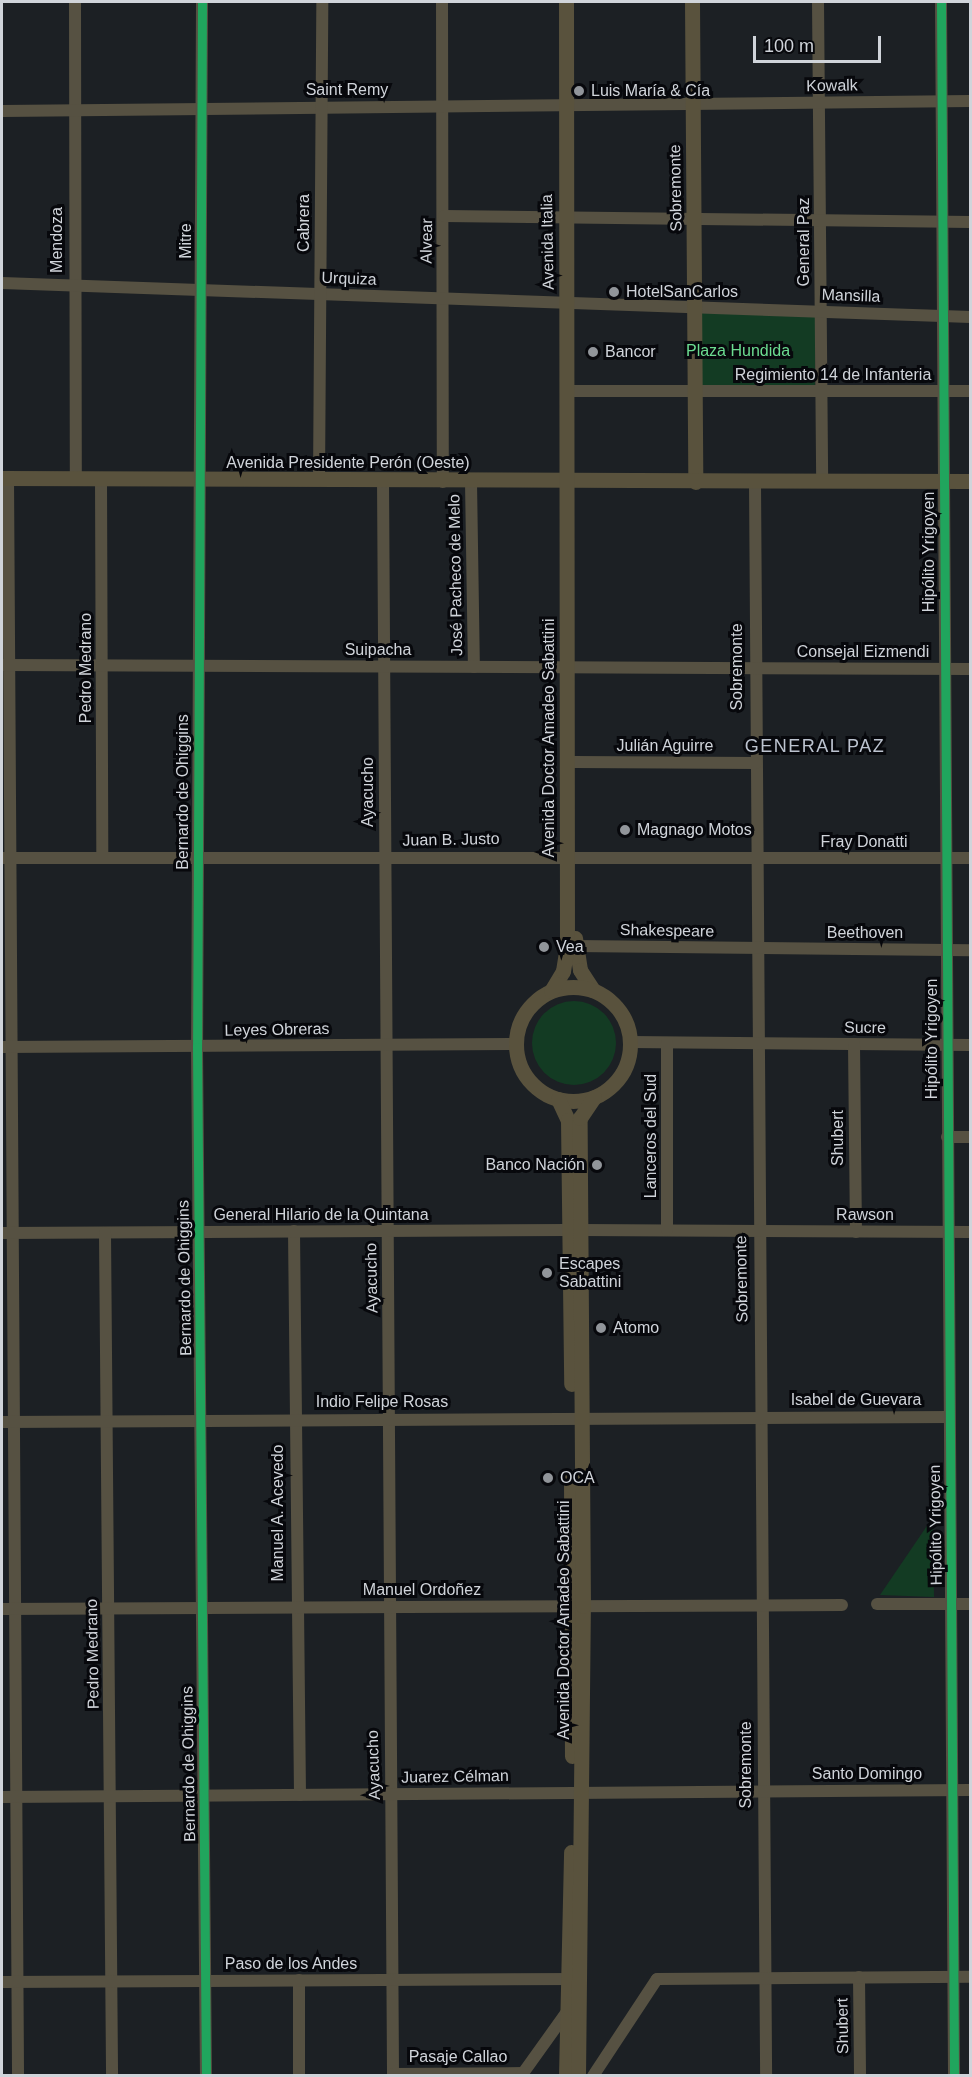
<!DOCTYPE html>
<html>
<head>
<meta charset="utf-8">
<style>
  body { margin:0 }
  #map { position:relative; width:972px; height:2077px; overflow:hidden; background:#1c2024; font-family:Helvetica,sans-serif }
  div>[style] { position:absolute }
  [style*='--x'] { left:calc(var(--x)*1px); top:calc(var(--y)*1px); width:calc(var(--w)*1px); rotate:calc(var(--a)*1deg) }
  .green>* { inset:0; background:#133b23; transform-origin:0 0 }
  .round { border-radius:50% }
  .minor>* { height:12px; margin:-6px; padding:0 6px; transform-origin:6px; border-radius:6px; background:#565142 }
  .major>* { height:15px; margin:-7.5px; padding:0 7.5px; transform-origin:7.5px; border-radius:7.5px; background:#59523d }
  .major>.ring { margin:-7.5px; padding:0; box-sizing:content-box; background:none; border:15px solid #59523d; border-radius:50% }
  .cycleway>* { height:9px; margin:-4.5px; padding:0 4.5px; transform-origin:4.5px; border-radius:4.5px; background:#20a55d }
  .dots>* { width:16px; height:16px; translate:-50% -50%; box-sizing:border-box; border:3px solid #07080c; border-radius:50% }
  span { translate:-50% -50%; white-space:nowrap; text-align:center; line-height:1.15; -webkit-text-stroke:6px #07080c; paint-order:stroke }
  .street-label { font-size:16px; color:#d0d4da }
  .poi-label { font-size:16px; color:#d0d4da }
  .left { translate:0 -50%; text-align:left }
  .right { translate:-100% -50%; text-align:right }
  .park-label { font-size:16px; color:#6cdc91 }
  .neighbourhood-label { font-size:18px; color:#bcc3cf; letter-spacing:1.5px }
  .frame { position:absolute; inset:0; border:3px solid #d0d4da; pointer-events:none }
  .scale { position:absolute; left:753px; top:36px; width:128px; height:27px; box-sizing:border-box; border:3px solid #d0d4da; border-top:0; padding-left:8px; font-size:18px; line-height:21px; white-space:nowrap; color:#d0d4da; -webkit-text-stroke:4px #07080c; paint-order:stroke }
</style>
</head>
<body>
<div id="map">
  <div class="green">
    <div style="left:701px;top:313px;width:115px;height:74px;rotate:1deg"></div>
    <div class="round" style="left:532px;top:1001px;width:84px;height:84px"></div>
    <div style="clip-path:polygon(933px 1517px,934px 1597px,880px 1595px)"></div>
  </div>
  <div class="minor">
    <div style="--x:75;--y:2;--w:477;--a:89.9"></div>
    <div style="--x:202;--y:2;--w:1045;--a:90.27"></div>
    <div style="--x:197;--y:1047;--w:1029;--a:89.5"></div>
    <div style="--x:442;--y:2;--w:480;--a:89.9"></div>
    <div style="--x:818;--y:2;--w:480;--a:89.5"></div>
    <div style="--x:941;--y:2;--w:2074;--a:89.64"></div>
    <div style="--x:2;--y:111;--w:968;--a:-0.59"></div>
    <div style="--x:444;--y:216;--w:526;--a:0.65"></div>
    <div style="--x:2;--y:283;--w:969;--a:2.01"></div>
    <div style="--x:567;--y:391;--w:403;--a:0"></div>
    <div style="--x:8;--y:478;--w:1598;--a:89.64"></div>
    <div style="--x:101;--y:479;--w:378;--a:89.8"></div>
    <div style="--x:319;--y:480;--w:478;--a:-89.6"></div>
    <div style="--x:383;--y:480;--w:1596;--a:89.64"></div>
    <div style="--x:471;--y:482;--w:185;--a:89.1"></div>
    <div style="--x:755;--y:483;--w:1593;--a:89.6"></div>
    <div style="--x:3;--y:665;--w:967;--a:0.24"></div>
    <div style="--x:574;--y:762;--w:182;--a:0.3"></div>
    <div style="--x:3;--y:858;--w:967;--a:0"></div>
    <div style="--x:575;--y:946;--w:395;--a:0.6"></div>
    <div style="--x:630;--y:1042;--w:340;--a:0.5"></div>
    <div style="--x:854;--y:1044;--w:188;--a:89.4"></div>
    <div style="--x:2;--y:1047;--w:514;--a:-0.33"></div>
    <div style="--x:947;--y:1137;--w:23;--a:0"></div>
    <div style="--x:580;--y:1230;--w:390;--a:0.3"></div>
    <div style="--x:667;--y:1230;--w:187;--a:-90"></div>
    <div style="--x:294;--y:1231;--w:564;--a:89.39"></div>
    <div style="--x:2;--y:1233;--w:566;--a:-0.3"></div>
    <div style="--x:105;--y:1233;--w:843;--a:89.52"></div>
    <div style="--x:2;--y:1422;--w:947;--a:-0.3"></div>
    <div style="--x:877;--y:1604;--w:93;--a:0"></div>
    <div style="--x:2;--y:1609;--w:840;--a:-0.27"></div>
    <div style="--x:2;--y:1797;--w:968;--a:-0.41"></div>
    <div style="--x:859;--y:1977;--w:99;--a:89.4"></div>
    <div style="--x:299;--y:1980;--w:96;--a:90"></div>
    <div style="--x:2;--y:1982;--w:575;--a:-0.3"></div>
    <div style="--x:393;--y:2074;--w:130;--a:-0.4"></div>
    <div style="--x:521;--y:2076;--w:82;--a:-54.4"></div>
    <div style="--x:593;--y:2076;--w:116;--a:-56.6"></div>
    <div style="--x:657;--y:1979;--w:313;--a:-0.4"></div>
  </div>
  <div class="major">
    <div style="--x:692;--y:2;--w:480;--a:89.6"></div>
    <div style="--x:2;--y:478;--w:968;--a:0.18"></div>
    <div style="--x:575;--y:938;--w:32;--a:81"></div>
    <div style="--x:580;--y:970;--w:24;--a:57"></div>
    <div class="ring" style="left:516px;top:987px;width:99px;height:99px"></div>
    <div style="--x:551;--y:991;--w:23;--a:-59"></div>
    <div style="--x:563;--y:971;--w:25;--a:-81"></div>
    <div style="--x:567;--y:946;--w:944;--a:-90.06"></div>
    <div style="--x:558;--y:1099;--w:23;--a:65"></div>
    <div style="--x:568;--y:1120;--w:264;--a:89.3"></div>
    <div style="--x:571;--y:1477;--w:279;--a:89.8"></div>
    <div style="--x:566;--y:2076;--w:224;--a:-88.7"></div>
    <div style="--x:578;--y:2076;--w:470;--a:-89.4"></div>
    <div style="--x:583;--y:1606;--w:488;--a:-90.4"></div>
    <div style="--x:580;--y:1118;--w:25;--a:-56"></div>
  </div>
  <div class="cycleway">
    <div style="--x:202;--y:2;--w:1045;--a:90.27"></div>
    <div style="--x:197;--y:1047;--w:1029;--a:89.5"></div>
    <div style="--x:941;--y:2;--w:2074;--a:89.64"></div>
  </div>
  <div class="dots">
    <div style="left:579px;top:91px;background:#91959a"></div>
    <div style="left:614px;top:292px;background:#91959a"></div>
    <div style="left:593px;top:352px;background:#91959a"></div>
    <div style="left:625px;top:830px;background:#91959a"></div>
    <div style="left:544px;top:947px;background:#91959a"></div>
    <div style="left:597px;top:1165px;background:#91959a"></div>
    <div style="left:547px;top:1273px;background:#91959a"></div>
    <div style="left:601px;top:1328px;background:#91959a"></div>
    <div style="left:548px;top:1478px;background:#91959a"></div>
  </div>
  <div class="street-label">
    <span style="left:832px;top:86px;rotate:-1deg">Kowalk</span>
    <span style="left:347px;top:90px">Saint Remy</span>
    <span style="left:676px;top:188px;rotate:-91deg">Sobremonte</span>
    <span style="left:304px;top:223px;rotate:-90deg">Cabrera</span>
    <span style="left:57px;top:240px;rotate:-90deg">Mendoza</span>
    <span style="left:186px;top:241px;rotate:-90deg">Mitre</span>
    <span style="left:427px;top:241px;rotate:-89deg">Alvear</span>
    <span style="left:548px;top:242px;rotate:-91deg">Avenida Italia</span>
    <span style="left:804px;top:242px;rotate:-90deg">General Paz</span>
    <span style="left:349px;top:279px;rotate:2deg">Urquiza</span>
    <span style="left:851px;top:296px;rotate:2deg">Mansilla</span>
    <span style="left:833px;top:375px">Regimiento 14 de Infanteria</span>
    <span style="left:348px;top:463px">Avenida Presidente Perón (Oeste)</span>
    <span style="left:929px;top:552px;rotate:-90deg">Hipólito Yrigoyen</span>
    <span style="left:456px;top:575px;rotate:-91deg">José Pacheco de Melo</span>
    <span style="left:378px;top:650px">Suipacha</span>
    <span style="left:863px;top:652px">Consejal Eizmendi</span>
    <span style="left:737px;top:667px;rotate:-90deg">Sobremonte</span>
    <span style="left:86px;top:668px;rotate:-90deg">Pedro Medrano</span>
    <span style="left:549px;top:738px;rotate:-90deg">Avenida Doctor Amadeo Sabattini</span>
    <span style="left:665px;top:746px">Julián Aguirre</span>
    <span style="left:183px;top:792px;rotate:-90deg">Bernardo de Ohiggins</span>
    <span style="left:368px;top:792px;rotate:-90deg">Ayacucho</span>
    <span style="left:451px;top:840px;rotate:-1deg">Juan B. Justo</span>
    <span style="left:864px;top:842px">Fray Donatti</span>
    <span style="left:667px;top:931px;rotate:1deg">Shakespeare</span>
    <span style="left:865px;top:933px">Beethoven</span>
    <span style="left:865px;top:1028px;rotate:1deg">Sucre</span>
    <span style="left:277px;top:1030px;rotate:-1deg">Leyes Obreras</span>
    <span style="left:932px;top:1039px;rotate:-90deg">Hipólito Yrigoyen</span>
    <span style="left:651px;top:1136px;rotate:-90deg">Lanceros del Sud</span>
    <span style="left:838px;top:1138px;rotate:-90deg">Shubert</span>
    <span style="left:321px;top:1215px">General Hilario de la Quintana</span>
    <span style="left:865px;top:1215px">Rawson</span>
    <span style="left:185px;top:1278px;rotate:-91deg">Bernardo de Ohiggins</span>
    <span style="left:372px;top:1278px;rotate:-91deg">Ayacucho</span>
    <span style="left:742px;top:1279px;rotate:-91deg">Sobremonte</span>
    <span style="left:856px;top:1400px">Isabel de Guevara</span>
    <span style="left:382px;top:1402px">Indio Felipe Rosas</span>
    <span style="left:278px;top:1513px;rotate:-90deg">Manuel A. Acevedo</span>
    <span style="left:936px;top:1525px;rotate:-91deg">Hipólito Yrigoyen</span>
    <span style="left:422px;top:1590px">Manuel Ordoñez</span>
    <span style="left:564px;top:1620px;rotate:-90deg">Avenida Doctor Amadeo Sabattini</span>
    <span style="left:93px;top:1654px;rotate:-91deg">Pedro Medrano</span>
    <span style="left:189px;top:1764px;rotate:-91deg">Bernardo de Ohiggins</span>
    <span style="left:374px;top:1765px;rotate:-92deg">Ayacucho</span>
    <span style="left:746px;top:1765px;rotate:-90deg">Sobremonte</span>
    <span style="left:867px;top:1774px">Santo Domingo</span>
    <span style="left:455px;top:1777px;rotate:-1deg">Juarez Célman</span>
    <span style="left:291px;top:1964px">Paso de los Andes</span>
    <span style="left:843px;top:2026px;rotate:-91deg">Shubert</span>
    <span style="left:458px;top:2057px">Pasaje Callao</span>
  </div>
  <div class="poi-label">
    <span class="left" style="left:591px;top:91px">Luis María &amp; Cía</span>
    <span class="left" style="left:626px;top:292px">HotelSanCarlos</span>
    <span class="left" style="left:605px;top:352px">Bancor</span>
    <span class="left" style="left:637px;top:830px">Magnago Motos</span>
    <span class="left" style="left:556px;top:947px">Vea</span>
    <span class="right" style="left:585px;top:1165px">Banco Nación</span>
    <span class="left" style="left:559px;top:1273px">Escapes<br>Sabattini</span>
    <span class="left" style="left:613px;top:1328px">Atomo</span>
    <span class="left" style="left:560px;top:1478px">OCA</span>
  </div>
  <div class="park-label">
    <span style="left:738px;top:351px">Plaza Hundida</span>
  </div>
  <div class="neighbourhood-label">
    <span style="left:815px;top:746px">GENERAL PAZ</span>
  </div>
  <div class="frame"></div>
  <div class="scale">100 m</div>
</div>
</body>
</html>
